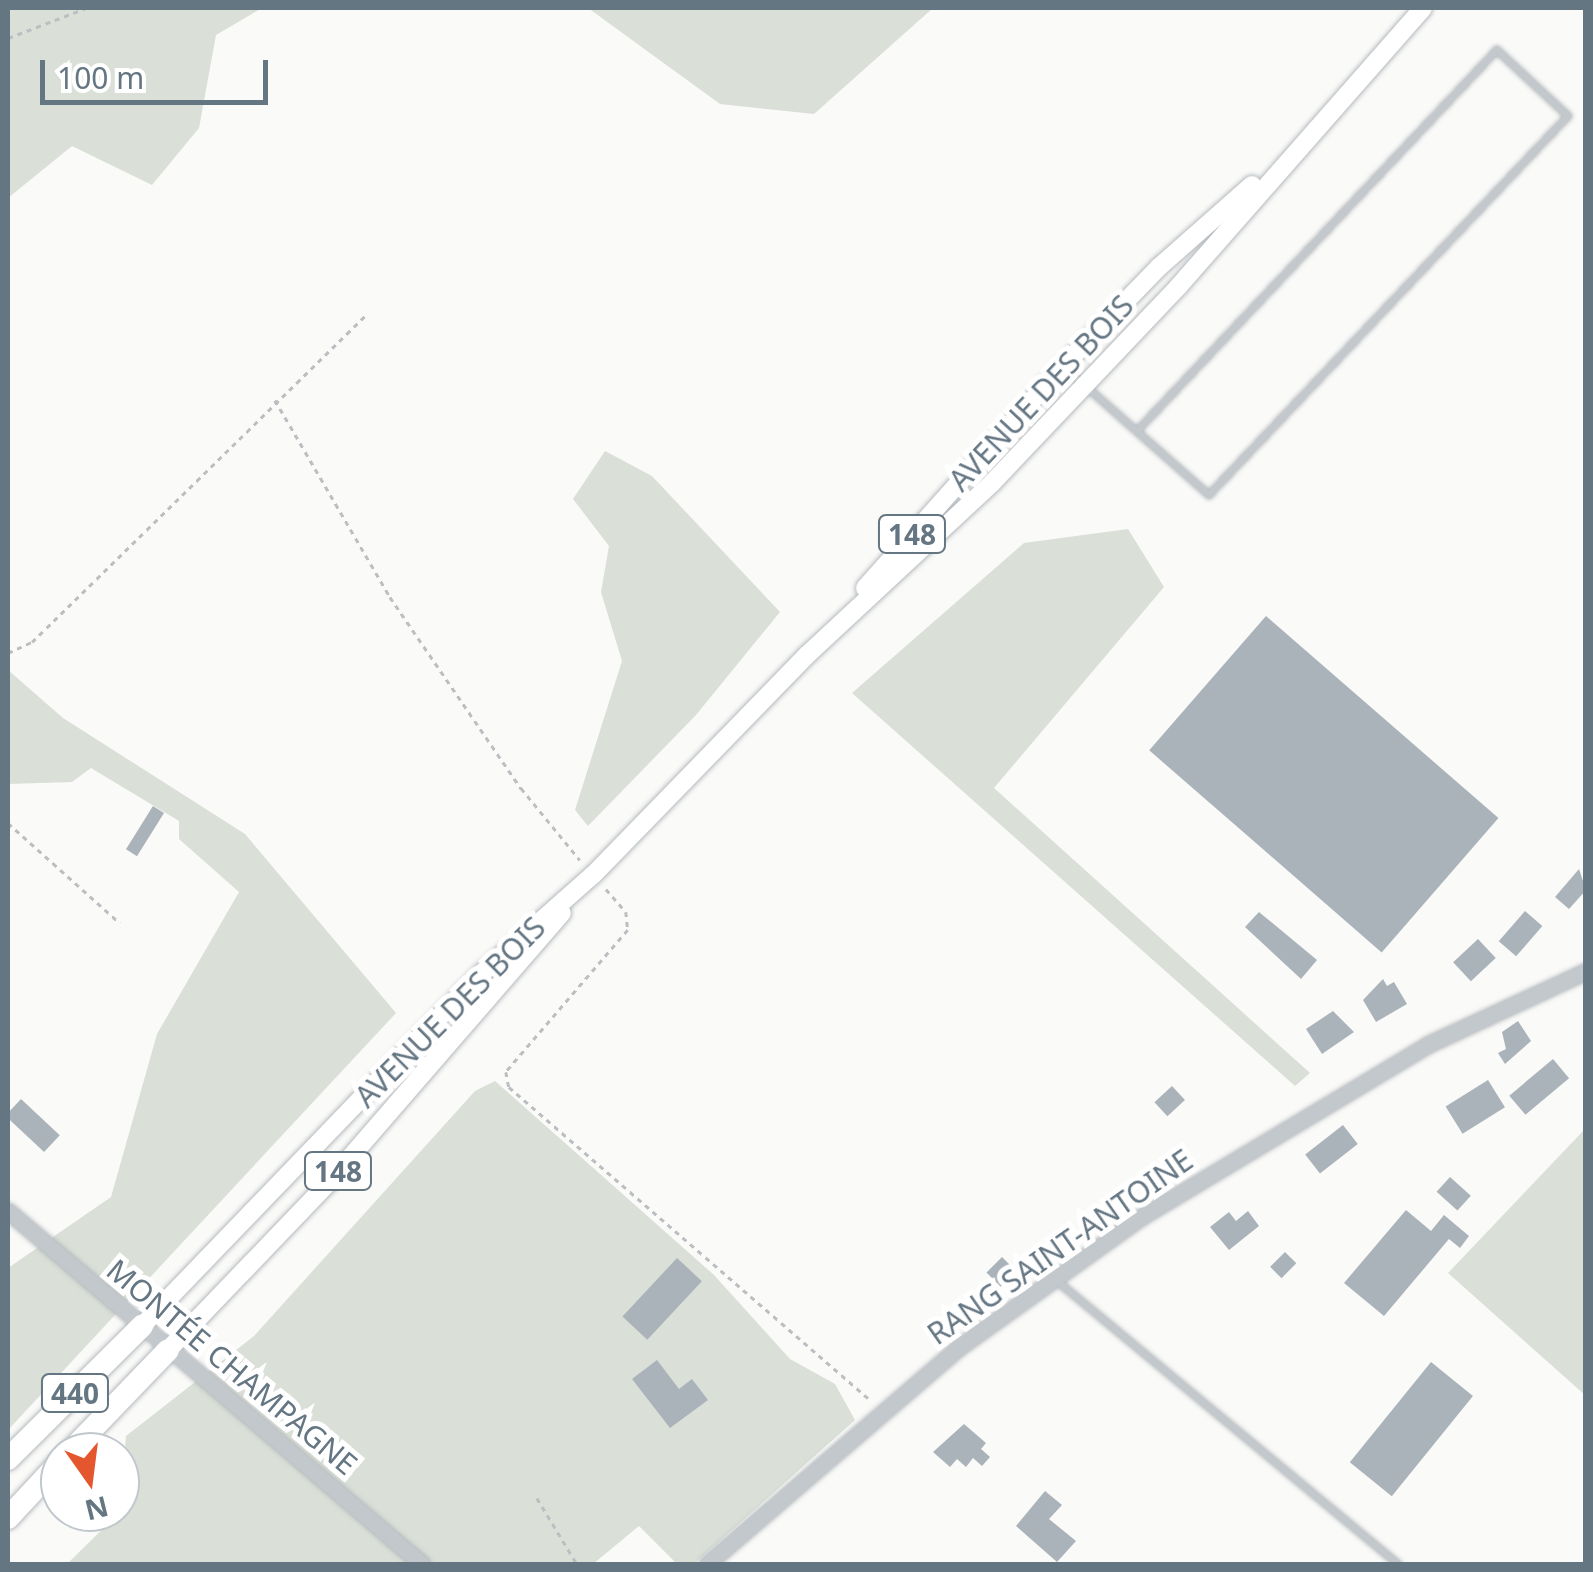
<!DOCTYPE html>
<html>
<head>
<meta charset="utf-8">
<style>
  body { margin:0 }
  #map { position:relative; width:1593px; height:1572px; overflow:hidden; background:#fafaf8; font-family:"Noto Sans",sans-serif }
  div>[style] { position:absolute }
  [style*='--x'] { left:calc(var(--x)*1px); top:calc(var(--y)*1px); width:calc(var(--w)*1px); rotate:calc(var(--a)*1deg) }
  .green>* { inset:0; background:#dadfd7 }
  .building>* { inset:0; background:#aab3b9; transform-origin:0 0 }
  .path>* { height:2.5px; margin-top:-1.25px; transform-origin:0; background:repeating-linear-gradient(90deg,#bbbfc2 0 5px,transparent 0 10px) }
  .roads { filter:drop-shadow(0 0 2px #b5babe) drop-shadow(0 0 2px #b5babe) }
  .service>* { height:6px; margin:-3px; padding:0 3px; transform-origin:3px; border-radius:3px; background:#c3c8cc }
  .tertiary>* { height:15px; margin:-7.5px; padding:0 7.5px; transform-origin:7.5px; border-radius:7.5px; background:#c3c8cc }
  .primary>* { height:18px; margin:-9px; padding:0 9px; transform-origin:9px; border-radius:9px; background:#fff }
  .motorway>* { height:22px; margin:-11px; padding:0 11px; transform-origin:11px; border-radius:11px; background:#fff }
  span { translate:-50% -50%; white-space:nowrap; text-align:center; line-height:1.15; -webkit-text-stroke:10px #fff; paint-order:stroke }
  .shield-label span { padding:2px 8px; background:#fff; border:2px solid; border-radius:8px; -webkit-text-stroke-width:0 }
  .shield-label { font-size:28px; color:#657683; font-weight:700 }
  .street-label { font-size:30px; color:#657683 }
  .frame { position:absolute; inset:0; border:10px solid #657683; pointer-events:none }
  .north { position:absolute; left:40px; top:1432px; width:100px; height:100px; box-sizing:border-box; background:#fff; border:2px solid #c1c8cd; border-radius:50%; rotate:166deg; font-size:28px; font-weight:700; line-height:40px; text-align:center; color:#657683 }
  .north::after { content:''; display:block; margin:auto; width:35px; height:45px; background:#e4572e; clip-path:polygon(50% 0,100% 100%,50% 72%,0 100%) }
  .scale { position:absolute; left:40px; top:60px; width:228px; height:45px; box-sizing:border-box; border:5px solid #657683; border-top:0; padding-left:12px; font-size:30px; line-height:35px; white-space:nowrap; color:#657683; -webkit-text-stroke:8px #fff; paint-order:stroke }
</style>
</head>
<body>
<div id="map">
  <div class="green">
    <div style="clip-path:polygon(8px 8px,262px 8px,216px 35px,199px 128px,152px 185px,72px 146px,8px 198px)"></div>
    <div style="clip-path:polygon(588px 8px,933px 8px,814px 114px,720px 104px)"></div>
    <div style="clip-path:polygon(605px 451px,652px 476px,780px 612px,696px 715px,588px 826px,575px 810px,622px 661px,601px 592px,609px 546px,573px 499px)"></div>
    <div style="clip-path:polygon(1128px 529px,1164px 587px,994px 788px,1310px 1073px,1295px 1086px,852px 693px,1024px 543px)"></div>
    <div style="clip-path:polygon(8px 670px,63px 718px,245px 834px,396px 1013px,8px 1430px,8px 1268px,111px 1197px,157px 1034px,239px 892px,179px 839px,179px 821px,91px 768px,72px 782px,8px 784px)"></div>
    <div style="clip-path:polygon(495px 1081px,714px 1275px,790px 1359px,835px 1384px,855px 1420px,694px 1564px,677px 1564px,639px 1526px,593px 1564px,67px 1564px,120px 1512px,126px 1436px,254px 1336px,475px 1091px)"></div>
    <div style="clip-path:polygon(1585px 1129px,1585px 1395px,1448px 1273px)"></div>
  </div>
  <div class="building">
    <div style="left:1266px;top:616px;width:308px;height:178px;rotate:41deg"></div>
    <div style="left:153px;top:806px;width:13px;height:51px;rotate:32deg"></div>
    <div style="clip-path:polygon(1579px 869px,1586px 890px,1569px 909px,1555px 897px)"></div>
    <div style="left:1525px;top:911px;width:23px;height:40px;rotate:41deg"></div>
    <div style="clip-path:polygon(1259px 912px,1317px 960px,1301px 979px,1245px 927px)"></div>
    <div style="left:1478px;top:939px;width:26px;height:34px;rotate:47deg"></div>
    <div style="clip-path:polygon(1383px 979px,1387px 986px,1394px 982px,1407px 1004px,1376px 1022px,1363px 1000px)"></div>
    <div style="clip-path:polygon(1333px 1011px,1354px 1032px,1322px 1054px,1306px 1029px)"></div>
    <div style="clip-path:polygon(1518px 1021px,1531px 1041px,1505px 1064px,1498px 1053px,1506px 1049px,1502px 1032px)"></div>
    <div style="left:1553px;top:1059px;width:25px;height:57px;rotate:50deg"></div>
    <div style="left:1488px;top:1080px;width:32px;height:50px;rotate:58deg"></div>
    <div style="left:1172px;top:1086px;width:19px;height:24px;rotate:47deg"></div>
    <div style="left:21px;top:1099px;width:53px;height:23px;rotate:43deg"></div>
    <div style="left:1343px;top:1125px;width:24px;height:48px;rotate:52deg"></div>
    <div style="left:1450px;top:1177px;width:28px;height:20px;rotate:42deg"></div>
    <div style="clip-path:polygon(1406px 1210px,1431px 1231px,1444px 1215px,1469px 1236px,1460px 1248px,1449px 1239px,1384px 1316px,1344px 1283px)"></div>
    <div style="clip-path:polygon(1248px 1211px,1259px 1226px,1229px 1250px,1210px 1227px,1229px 1212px,1236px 1221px)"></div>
    <div style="left:1285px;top:1252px;width:16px;height:21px;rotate:45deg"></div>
    <div style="left:1002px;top:1257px;width:20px;height:22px;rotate:45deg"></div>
    <div style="left:677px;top:1258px;width:34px;height:80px;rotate:43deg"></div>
    <div style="clip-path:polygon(657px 1360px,679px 1389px,692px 1379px,708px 1400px,670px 1428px,632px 1379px)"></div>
    <div style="left:1431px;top:1362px;width:54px;height:129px;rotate:39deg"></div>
    <div style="clip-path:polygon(964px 1424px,986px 1443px,981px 1449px,990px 1457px,982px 1466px,973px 1458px,966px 1467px,957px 1459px,950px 1467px,933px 1452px)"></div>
    <div style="clip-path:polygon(1045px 1491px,1062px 1505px,1049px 1519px,1076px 1541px,1057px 1562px,1016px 1526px)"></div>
  </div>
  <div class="path">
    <div style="--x:8;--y:38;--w:84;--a:-21"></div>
    <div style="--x:275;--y:400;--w:228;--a:59.7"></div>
    <div style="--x:390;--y:597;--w:232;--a:55.6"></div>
    <div style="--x:521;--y:788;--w:93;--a:50.7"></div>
    <div style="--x:8;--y:653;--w:26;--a:-25"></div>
    <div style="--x:32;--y:642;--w:467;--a:-44.4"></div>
    <div style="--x:8;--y:823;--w:150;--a:41.8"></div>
    <div style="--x:606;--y:889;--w:30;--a:49"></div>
    <div style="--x:626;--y:912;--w:18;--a:84"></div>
    <div style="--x:628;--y:930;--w:187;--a:130.7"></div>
    <div style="--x:506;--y:1072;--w:15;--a:79"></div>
    <div style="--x:509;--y:1087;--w:479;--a:40.9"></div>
    <div style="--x:537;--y:1498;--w:77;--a:58.8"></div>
  </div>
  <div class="roads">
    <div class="service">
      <div style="--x:1065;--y:368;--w:192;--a:41.4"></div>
      <div style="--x:1209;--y:495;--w:522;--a:-46.55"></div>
      <div style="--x:1568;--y:116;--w:97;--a:-137.1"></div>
      <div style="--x:1497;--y:50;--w:521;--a:133.37"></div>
      <div style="--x:1057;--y:1281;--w:443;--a:39.7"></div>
    </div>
    <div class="tertiary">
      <div style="--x:8;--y:1211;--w:544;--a:40.45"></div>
      <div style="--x:707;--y:1564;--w:331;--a:-40.7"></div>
      <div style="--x:958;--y:1348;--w:225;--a:-35.6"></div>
      <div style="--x:1141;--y:1217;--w:336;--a:-31"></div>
      <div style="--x:1429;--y:1044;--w:173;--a:-24.9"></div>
    </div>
    <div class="primary">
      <div style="--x:865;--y:588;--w:297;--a:-48.3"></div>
      <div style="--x:1063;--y:366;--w:138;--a:-45.9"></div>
      <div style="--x:1159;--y:267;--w:124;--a:-41.4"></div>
      <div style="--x:142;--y:1326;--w:490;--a:-46.1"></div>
      <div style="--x:482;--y:973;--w:149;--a:-41.5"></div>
      <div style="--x:594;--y:874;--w:305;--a:-45.8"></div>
      <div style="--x:807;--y:655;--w:253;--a:-42.9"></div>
      <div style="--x:992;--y:483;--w:270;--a:-46.5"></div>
      <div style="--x:1178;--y:287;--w:371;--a:-48.7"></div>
      <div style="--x:168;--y:1350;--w:231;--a:-46.2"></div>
      <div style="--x:328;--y:1183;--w:357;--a:-49.1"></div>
    </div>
    <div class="motorway">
      <div style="--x:70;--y:1452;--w:141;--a:-46.1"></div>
      <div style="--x:8;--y:1459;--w:189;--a:-44.8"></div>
      <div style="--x:8;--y:1518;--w:76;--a:-47.1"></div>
    </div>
  </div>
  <div class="shield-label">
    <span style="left:912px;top:534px">148</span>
    <span style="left:338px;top:1171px">148</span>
    <span style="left:75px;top:1393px">440</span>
  </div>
  <div class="street-label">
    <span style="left:1041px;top:393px;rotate:-47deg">AVENUE DES BOIS</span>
    <span style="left:450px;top:1012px;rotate:-45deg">AVENUE DES BOIS</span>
    <span style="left:1060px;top:1247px;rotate:-35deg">RANG SAINT-ANTOINE</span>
    <span style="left:232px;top:1367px;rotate:40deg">MONTÉE CHAMPAGNE</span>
  </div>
  <div class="frame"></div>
  <div class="north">N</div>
  <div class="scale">100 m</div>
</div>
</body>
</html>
